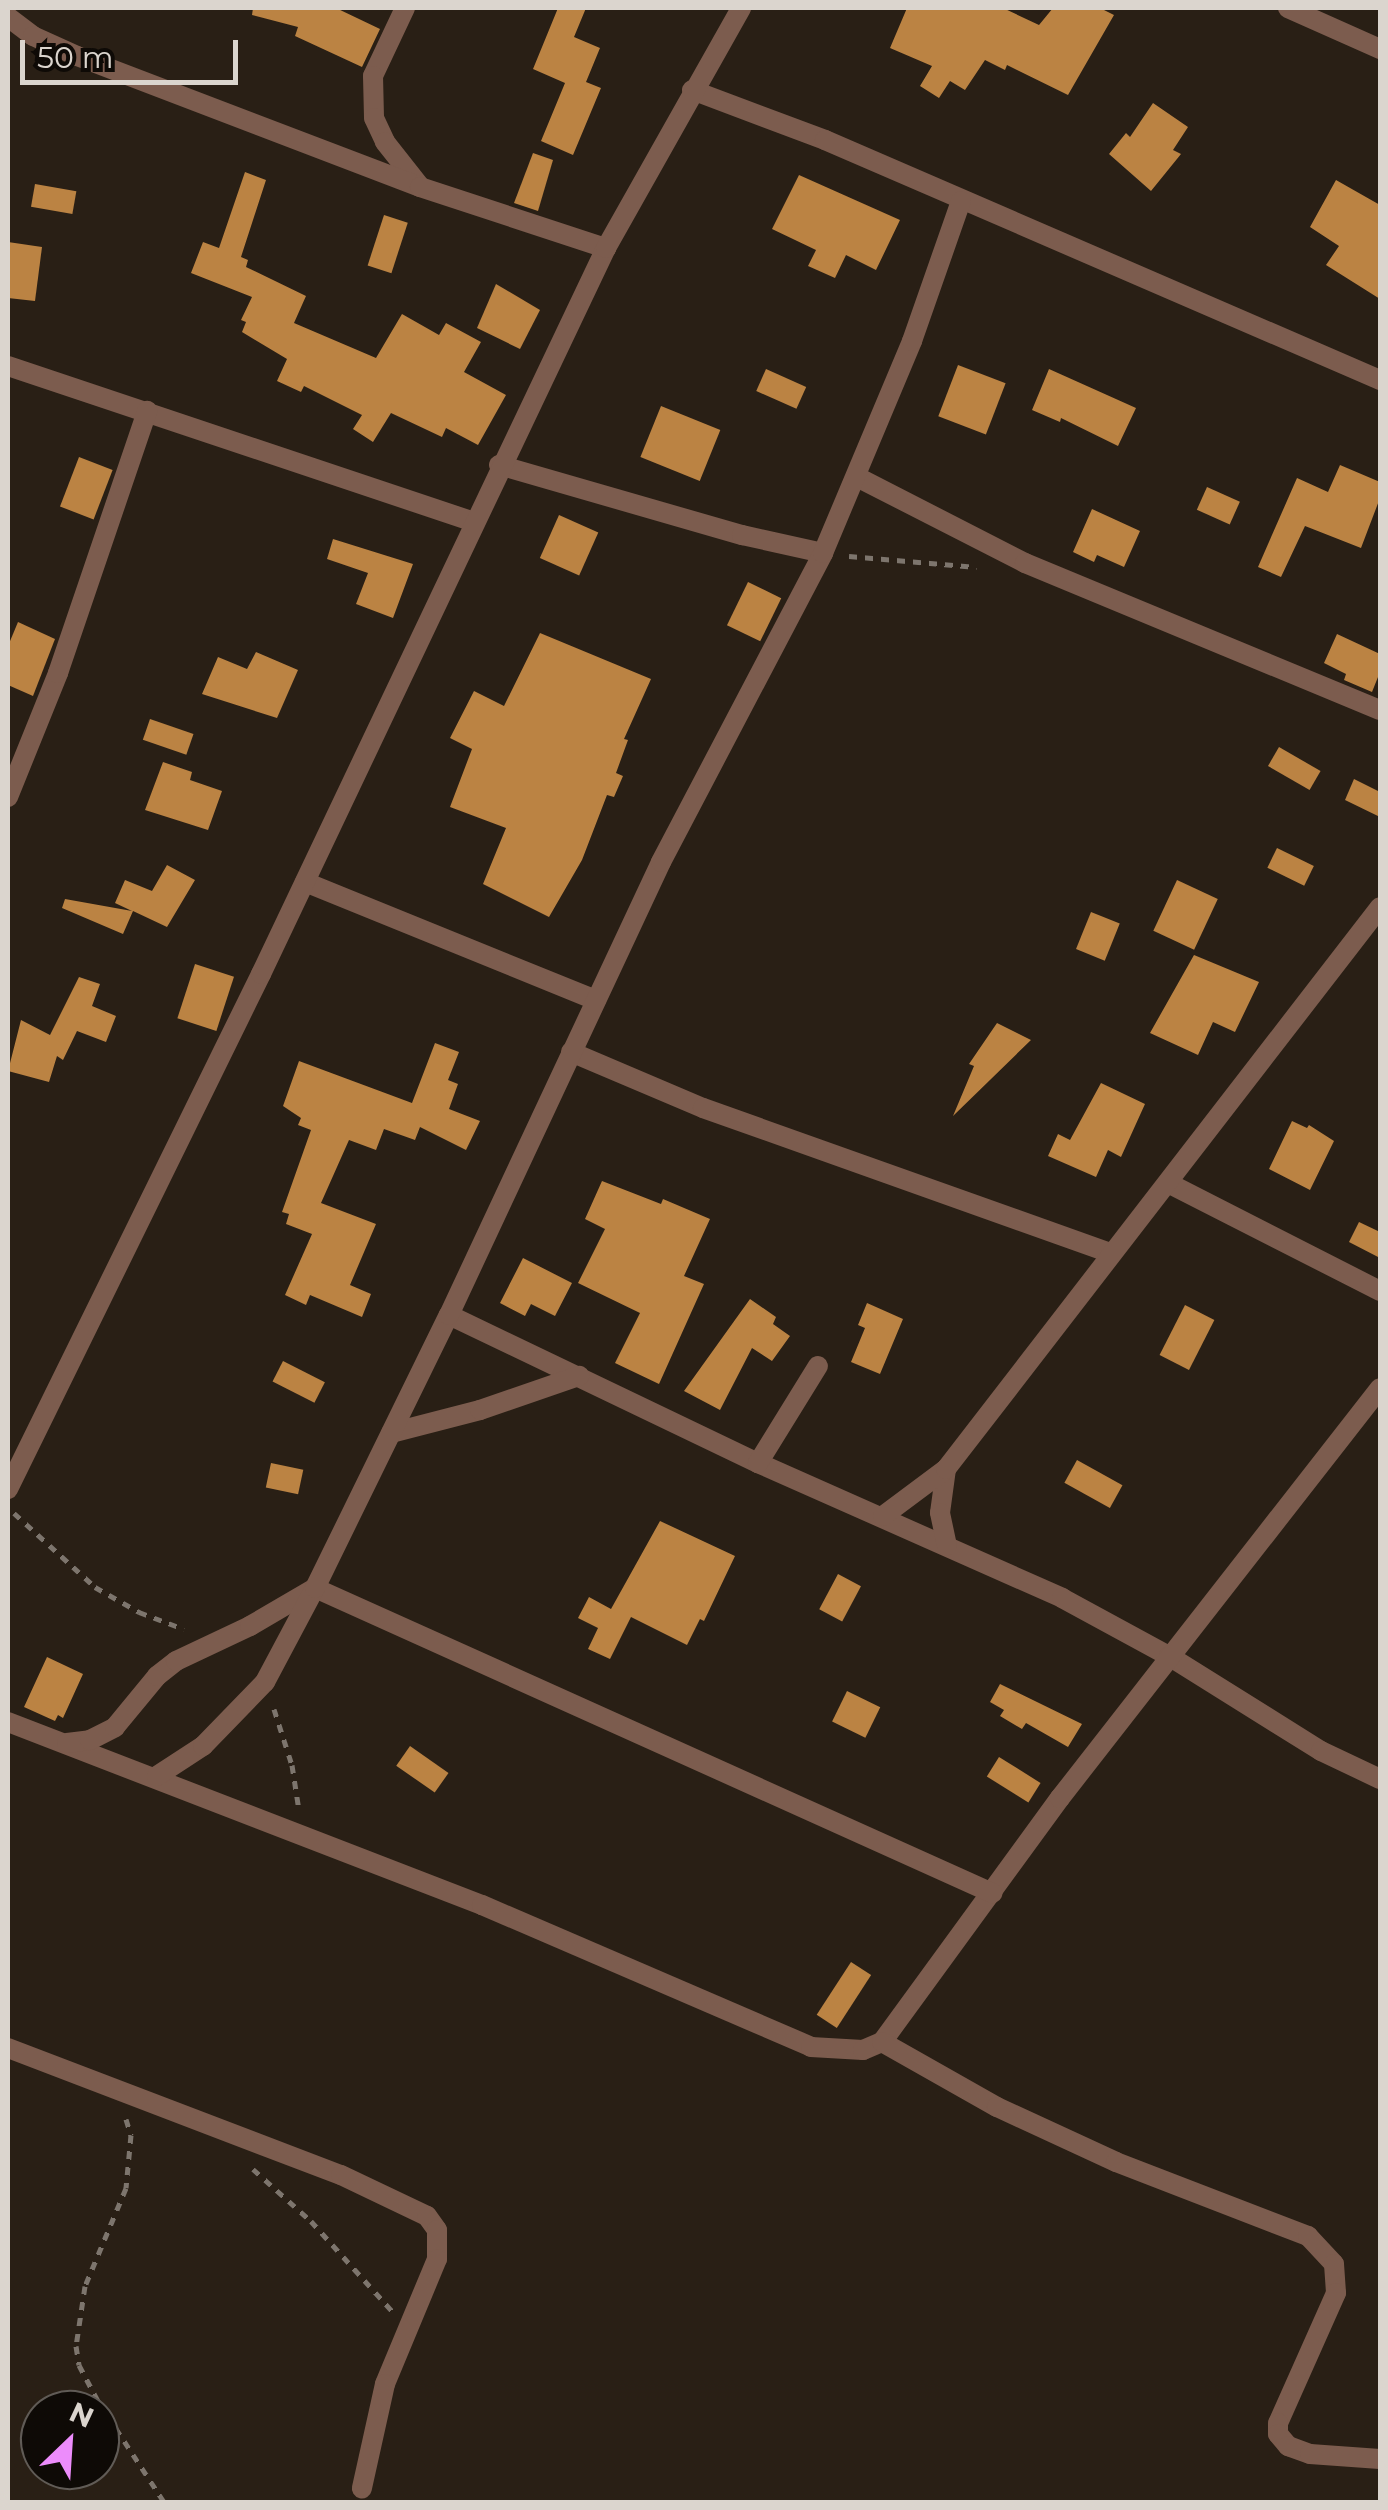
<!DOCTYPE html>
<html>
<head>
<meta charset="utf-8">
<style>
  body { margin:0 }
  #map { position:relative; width:1388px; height:2510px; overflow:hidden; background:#291f15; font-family:Montserrat,sans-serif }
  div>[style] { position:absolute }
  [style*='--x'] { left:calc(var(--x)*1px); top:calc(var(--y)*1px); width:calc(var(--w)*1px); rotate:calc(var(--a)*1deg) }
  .building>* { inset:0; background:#bb8343; transform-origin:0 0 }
  .path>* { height:5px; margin-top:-2.5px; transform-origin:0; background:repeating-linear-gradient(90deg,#7d756d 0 8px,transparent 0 16px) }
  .street>* { height:20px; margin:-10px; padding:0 10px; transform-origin:10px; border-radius:10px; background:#7c5c4e }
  span { translate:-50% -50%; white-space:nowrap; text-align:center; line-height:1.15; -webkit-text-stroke:10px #0e0a06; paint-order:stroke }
  .frame { position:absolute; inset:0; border:10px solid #dbd5ce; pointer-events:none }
  .north { position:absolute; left:20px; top:2390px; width:100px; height:100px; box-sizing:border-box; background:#0e0a06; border:2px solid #605b56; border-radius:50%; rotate:25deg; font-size:28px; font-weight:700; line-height:40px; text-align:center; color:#dbd5ce }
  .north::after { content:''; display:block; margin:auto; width:35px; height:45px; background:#ec8cfb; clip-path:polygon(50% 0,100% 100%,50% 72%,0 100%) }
  .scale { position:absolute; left:20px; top:40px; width:218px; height:45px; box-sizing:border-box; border:5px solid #dbd5ce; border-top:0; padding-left:12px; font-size:30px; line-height:35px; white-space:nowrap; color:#dbd5ce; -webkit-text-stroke:8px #0e0a06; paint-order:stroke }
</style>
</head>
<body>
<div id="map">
  <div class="building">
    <div style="clip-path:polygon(253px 8px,336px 8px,380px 29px,362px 67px,295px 36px,298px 27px,252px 15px)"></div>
    <div style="clip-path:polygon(558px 8px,586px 8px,574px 37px,600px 48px,586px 82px,601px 88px,573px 155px,541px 141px,565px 83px,533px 69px)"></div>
    <div style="clip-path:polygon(907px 8px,1003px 8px,1039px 25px,1053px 8px,1100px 8px,1114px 15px,1068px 95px,1007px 65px,1005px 70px,985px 60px,965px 90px,950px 81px,939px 98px,920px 86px,932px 66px,890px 48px)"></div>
    <div style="clip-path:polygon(1153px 103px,1188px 127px,1173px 150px,1181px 154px,1151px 191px,1109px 154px,1126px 133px,1130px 137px)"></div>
    <div style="clip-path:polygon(533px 153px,553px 160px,538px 211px,514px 203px)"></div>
    <div style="clip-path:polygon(245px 172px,266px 180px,241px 257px,248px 260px,246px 267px,306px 296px,294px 323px,376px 358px,402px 314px,439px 335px,446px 323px,481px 342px,464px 372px,506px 395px,478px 445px,446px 428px,442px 437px,391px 413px,373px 442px,353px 429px,362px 415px,304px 386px,301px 392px,277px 381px,287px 359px,242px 332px,246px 322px,241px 320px,252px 297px,191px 273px,203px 242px,219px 248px)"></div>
    <div style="clip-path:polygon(799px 175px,900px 220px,876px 270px,846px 255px,835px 278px,808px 266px,816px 250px,772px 229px)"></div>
    <div style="clip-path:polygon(1336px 180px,1380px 205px,1380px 299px,1326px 265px,1339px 246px,1310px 227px)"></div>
    <div style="left:35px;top:184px;width:42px;height:23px;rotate:10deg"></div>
    <div style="left:384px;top:215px;width:25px;height:53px;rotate:18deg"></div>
    <div style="clip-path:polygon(8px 242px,42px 247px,35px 301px,8px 298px)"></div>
    <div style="clip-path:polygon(496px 284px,540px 310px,520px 349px,477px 328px)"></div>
    <div style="left:958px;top:365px;width:51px;height:55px;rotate:21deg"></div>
    <div style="left:766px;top:369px;width:44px;height:24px;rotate:24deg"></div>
    <div style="clip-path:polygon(1049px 369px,1136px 408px,1118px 446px,1061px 418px,1060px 422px,1032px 410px)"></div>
    <div style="left:661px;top:406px;width:64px;height:55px;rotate:22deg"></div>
    <div style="left:79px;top:457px;width:36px;height:53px;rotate:21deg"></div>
    <div style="clip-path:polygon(1340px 465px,1380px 482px,1380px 498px,1361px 548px,1305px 526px,1281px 577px,1258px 567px,1297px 478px,1328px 492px)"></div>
    <div style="left:1207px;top:487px;width:36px;height:25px;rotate:24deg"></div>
    <div style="clip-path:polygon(1092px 509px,1140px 531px,1124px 567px,1097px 555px,1094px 562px,1073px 552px)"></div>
    <div style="left:559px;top:515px;width:43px;height:47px;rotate:24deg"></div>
    <div style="clip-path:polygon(333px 539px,413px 564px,393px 618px,356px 604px,368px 573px,327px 559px)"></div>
    <div style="left:748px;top:582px;width:37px;height:48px;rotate:26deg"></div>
    <div style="clip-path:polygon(18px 622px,55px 639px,33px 696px,8px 685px,8px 646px)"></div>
    <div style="clip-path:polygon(540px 633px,651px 679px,624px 739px,628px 740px,616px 773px,623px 776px,614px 797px,607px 795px,582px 860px,549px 917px,483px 884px,506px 828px,450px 807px,472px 749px,450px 738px,474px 691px,504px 706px)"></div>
    <div style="clip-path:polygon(1337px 634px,1380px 654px,1380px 672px,1372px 692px,1344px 680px,1346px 674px,1324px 663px)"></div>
    <div style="clip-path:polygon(256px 652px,298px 670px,277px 718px,202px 694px,218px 657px,247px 669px)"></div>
    <div style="left:150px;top:719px;width:46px;height:22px;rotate:19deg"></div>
    <div style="left:1279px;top:747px;width:48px;height:22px;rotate:30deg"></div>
    <div style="clip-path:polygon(163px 762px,192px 772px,190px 780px,222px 791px,208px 830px,145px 810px)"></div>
    <div style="clip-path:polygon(1354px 779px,1380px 792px,1380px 817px,1345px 800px)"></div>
    <div style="left:1277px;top:848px;width:41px;height:22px;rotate:26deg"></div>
    <div style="clip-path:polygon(167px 865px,195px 880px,167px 927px,133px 911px,123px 934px,62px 908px,65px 899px,132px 911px,115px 903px,125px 880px,152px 891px)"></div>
    <div style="left:1177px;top:880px;width:45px;height:56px;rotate:25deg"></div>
    <div style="left:1091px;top:912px;width:31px;height:40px;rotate:22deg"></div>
    <div style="clip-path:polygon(1194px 955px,1259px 982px,1235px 1032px,1213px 1022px,1198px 1055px,1150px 1033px)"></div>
    <div style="left:195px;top:964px;width:41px;height:57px;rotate:18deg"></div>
    <div style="clip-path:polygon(79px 977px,100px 984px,92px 1006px,116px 1016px,106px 1042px,77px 1031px,63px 1060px,57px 1056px,49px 1082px,8px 1071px,21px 1020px,50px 1035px)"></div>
    <div style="clip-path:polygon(997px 1023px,1031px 1040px,953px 1116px,974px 1066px,969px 1064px)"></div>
    <div style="clip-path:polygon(435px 1043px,459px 1052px,448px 1080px,458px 1084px,449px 1109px,480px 1121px,466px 1150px,420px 1127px,415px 1140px,384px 1129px,376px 1150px,349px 1140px,321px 1203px,376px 1224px,350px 1285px,371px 1294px,362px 1317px,310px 1295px,306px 1305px,285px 1295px,312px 1234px,286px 1224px,289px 1214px,282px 1212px,311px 1130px,298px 1125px,301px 1118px,283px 1106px,299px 1061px,412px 1103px)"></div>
    <div style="clip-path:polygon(1101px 1083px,1145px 1104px,1121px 1157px,1108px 1150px,1096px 1177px,1048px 1156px,1058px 1134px,1070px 1140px)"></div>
    <div style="clip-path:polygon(1292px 1121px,1307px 1128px,1309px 1125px,1334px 1141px,1310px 1190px,1269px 1169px)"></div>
    <div style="clip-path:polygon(602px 1181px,661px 1204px,663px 1199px,710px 1219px,684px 1276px,704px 1284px,659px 1384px,615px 1363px,640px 1313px,578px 1283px,605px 1229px,585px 1219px)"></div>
    <div style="clip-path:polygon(1359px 1222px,1380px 1232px,1380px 1258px,1349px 1242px)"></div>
    <div style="clip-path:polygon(523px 1258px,572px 1283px,555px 1316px,531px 1304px,525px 1316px,500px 1303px)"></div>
    <div style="clip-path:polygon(750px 1299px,776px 1317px,773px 1324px,790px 1336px,772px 1361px,752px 1348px,720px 1410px,684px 1391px)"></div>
    <div style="clip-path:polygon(867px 1303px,903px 1319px,880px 1374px,851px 1362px,865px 1328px,858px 1325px)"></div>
    <div style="left:1185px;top:1305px;width:33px;height:56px;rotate:27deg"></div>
    <div style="left:283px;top:1361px;width:47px;height:23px;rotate:27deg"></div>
    <div style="left:1077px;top:1460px;width:52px;height:26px;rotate:29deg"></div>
    <div style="left:271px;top:1463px;width:33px;height:25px;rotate:12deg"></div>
    <div style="clip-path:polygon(660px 1521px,735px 1556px,704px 1621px,700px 1619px,687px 1645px,631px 1617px,610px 1659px,588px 1649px,598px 1628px,578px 1618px,589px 1597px,611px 1609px)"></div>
    <div style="left:838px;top:1574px;width:26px;height:40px;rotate:28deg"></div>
    <div style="clip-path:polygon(47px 1657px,83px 1674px,63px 1718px,58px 1715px,55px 1721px,24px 1707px)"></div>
    <div style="clip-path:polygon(1000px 1684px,1082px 1724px,1068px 1747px,1026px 1723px,1022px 1729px,1000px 1716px,1004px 1710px,990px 1702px)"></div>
    <div style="left:847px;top:1691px;width:37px;height:34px;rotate:26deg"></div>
    <div style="left:410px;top:1746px;width:47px;height:24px;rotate:35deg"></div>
    <div style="left:999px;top:1757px;width:49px;height:23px;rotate:32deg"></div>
    <div style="left:851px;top:1962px;width:24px;height:63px;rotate:33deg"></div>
  </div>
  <div class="path">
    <div style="--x:849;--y:556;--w:128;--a:4.9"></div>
    <div style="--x:14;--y:1513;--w:110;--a:42.4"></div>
    <div style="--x:95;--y:1587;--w:51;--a:29.6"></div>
    <div style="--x:139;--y:1612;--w:48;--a:20.7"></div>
    <div style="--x:274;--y:1709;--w:59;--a:72.2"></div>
    <div style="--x:292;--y:1765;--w:46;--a:81.2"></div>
    <div style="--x:126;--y:2119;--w:17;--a:73"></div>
    <div style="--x:131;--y:2135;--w:53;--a:95.4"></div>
    <div style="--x:126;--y:2188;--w:106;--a:112.7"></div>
    <div style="--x:85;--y:2286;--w:61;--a:98.5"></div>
    <div style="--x:76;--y:2346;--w:19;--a:81"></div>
    <div style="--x:79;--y:2365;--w:41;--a:62.2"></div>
    <div style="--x:98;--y:2401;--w:121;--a:56.8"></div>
    <div style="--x:253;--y:2169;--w:78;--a:41.9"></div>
    <div style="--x:311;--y:2221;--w:121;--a:48"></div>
  </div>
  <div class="street">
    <div style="--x:405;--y:8;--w:75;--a:115.2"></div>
    <div style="--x:373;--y:76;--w:42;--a:88.6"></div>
    <div style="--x:374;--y:118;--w:26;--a:65"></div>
    <div style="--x:385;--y:142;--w:55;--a:51.7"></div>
    <div style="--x:1288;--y:8;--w:101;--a:24"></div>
    <div style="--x:8;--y:17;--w:31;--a:37"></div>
    <div style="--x:33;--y:36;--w:48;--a:24.4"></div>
    <div style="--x:77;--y:56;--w:367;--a:20.9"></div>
    <div style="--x:420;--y:187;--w:196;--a:18.2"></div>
    <div style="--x:692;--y:90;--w:142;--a:20.6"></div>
    <div style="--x:825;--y:140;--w:605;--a:23.39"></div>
    <div style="--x:8;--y:366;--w:490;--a:18.5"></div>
    <div style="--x:499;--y:465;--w:253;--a:16.1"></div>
    <div style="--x:742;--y:535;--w:83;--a:12.5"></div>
    <div style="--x:857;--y:477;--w:189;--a:27.1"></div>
    <div style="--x:1025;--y:563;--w:384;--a:22.5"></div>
    <div style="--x:8;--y:797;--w:134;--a:-68"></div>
    <div style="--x:58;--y:673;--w:277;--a:-71.2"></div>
    <div style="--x:305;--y:882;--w:314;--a:22.1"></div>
    <div style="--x:571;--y:1052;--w:143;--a:23"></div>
    <div style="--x:703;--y:1108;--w:432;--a:19.6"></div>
    <div style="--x:1170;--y:1184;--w:236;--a:27"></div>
    <div style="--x:449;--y:1315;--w:343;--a:25.6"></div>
    <div style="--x:758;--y:1463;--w:333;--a:23.9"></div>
    <div style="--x:1062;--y:1598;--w:122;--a:28.5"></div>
    <div style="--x:1169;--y:1656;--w:179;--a:32"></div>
    <div style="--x:1321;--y:1751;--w:65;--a:25.4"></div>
    <div style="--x:391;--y:1433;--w:92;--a:-14.5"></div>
    <div style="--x:480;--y:1410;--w:105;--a:-19"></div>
    <div style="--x:758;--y:1463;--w:114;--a:-58.3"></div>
    <div style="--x:946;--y:1469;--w:44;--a:97.8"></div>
    <div style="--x:940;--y:1513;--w:33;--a:78"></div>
    <div style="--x:8;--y:1489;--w:574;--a:-63.84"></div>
    <div style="--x:261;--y:974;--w:804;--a:-64.58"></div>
    <div style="--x:606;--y:248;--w:275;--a:-60.6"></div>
    <div style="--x:883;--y:1516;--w:79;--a:-36.7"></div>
    <div style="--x:946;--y:1469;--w:710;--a:-52.32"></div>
    <div style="--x:8;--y:1722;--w:508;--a:21.11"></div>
    <div style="--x:482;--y:1905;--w:358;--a:23.3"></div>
    <div style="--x:811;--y:2047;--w:52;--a:3.3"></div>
    <div style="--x:863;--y:2050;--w:21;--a:-23"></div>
    <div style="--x:882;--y:2042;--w:302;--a:-53.9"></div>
    <div style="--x:1060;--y:1798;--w:520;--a:-52.03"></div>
    <div style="--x:67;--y:1743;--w:23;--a:-7"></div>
    <div style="--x:90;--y:1740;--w:28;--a:-27"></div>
    <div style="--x:115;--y:1727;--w:66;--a:-50.5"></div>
    <div style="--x:157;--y:1676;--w:24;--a:-38"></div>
    <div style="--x:176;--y:1661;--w:82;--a:-25.3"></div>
    <div style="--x:250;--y:1626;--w:75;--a:-30.3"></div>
    <div style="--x:315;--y:1588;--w:743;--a:24.25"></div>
    <div style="--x:157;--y:1776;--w:55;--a:-33.1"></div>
    <div style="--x:203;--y:1746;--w:89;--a:-45.9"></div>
    <div style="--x:265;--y:1682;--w:106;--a:-62"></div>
    <div style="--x:315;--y:1588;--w:304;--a:-63.9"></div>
    <div style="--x:449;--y:1315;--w:500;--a:-64.92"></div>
    <div style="--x:661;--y:862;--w:349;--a:-62.3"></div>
    <div style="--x:823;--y:553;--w:230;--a:-67.2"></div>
    <div style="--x:912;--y:341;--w:148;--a:-70.7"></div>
    <div style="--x:882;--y:2042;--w:132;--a:29.5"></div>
    <div style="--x:997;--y:2107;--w:131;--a:24.8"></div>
    <div style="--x:1116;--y:2162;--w:206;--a:21.1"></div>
    <div style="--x:1308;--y:2236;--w:38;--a:47"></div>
    <div style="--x:1334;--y:2264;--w:29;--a:86"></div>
    <div style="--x:1336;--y:2293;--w:142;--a:114"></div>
    <div style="--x:1278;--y:2423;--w:11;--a:90"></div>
    <div style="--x:1278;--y:2434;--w:16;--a:50"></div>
    <div style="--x:1288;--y:2446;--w:23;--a:20"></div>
    <div style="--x:1310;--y:2454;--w:70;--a:4.1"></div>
    <div style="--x:8;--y:2048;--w:356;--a:20.9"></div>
    <div style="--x:341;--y:2175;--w:95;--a:25.5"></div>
    <div style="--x:427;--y:2216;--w:17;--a:54"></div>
    <div style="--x:437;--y:2230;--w:29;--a:90"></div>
    <div style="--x:437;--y:2259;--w:135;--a:112.6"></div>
    <div style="--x:385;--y:2384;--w:107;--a:102.5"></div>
  </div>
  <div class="frame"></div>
  <div class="north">N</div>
  <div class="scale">50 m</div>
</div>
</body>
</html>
